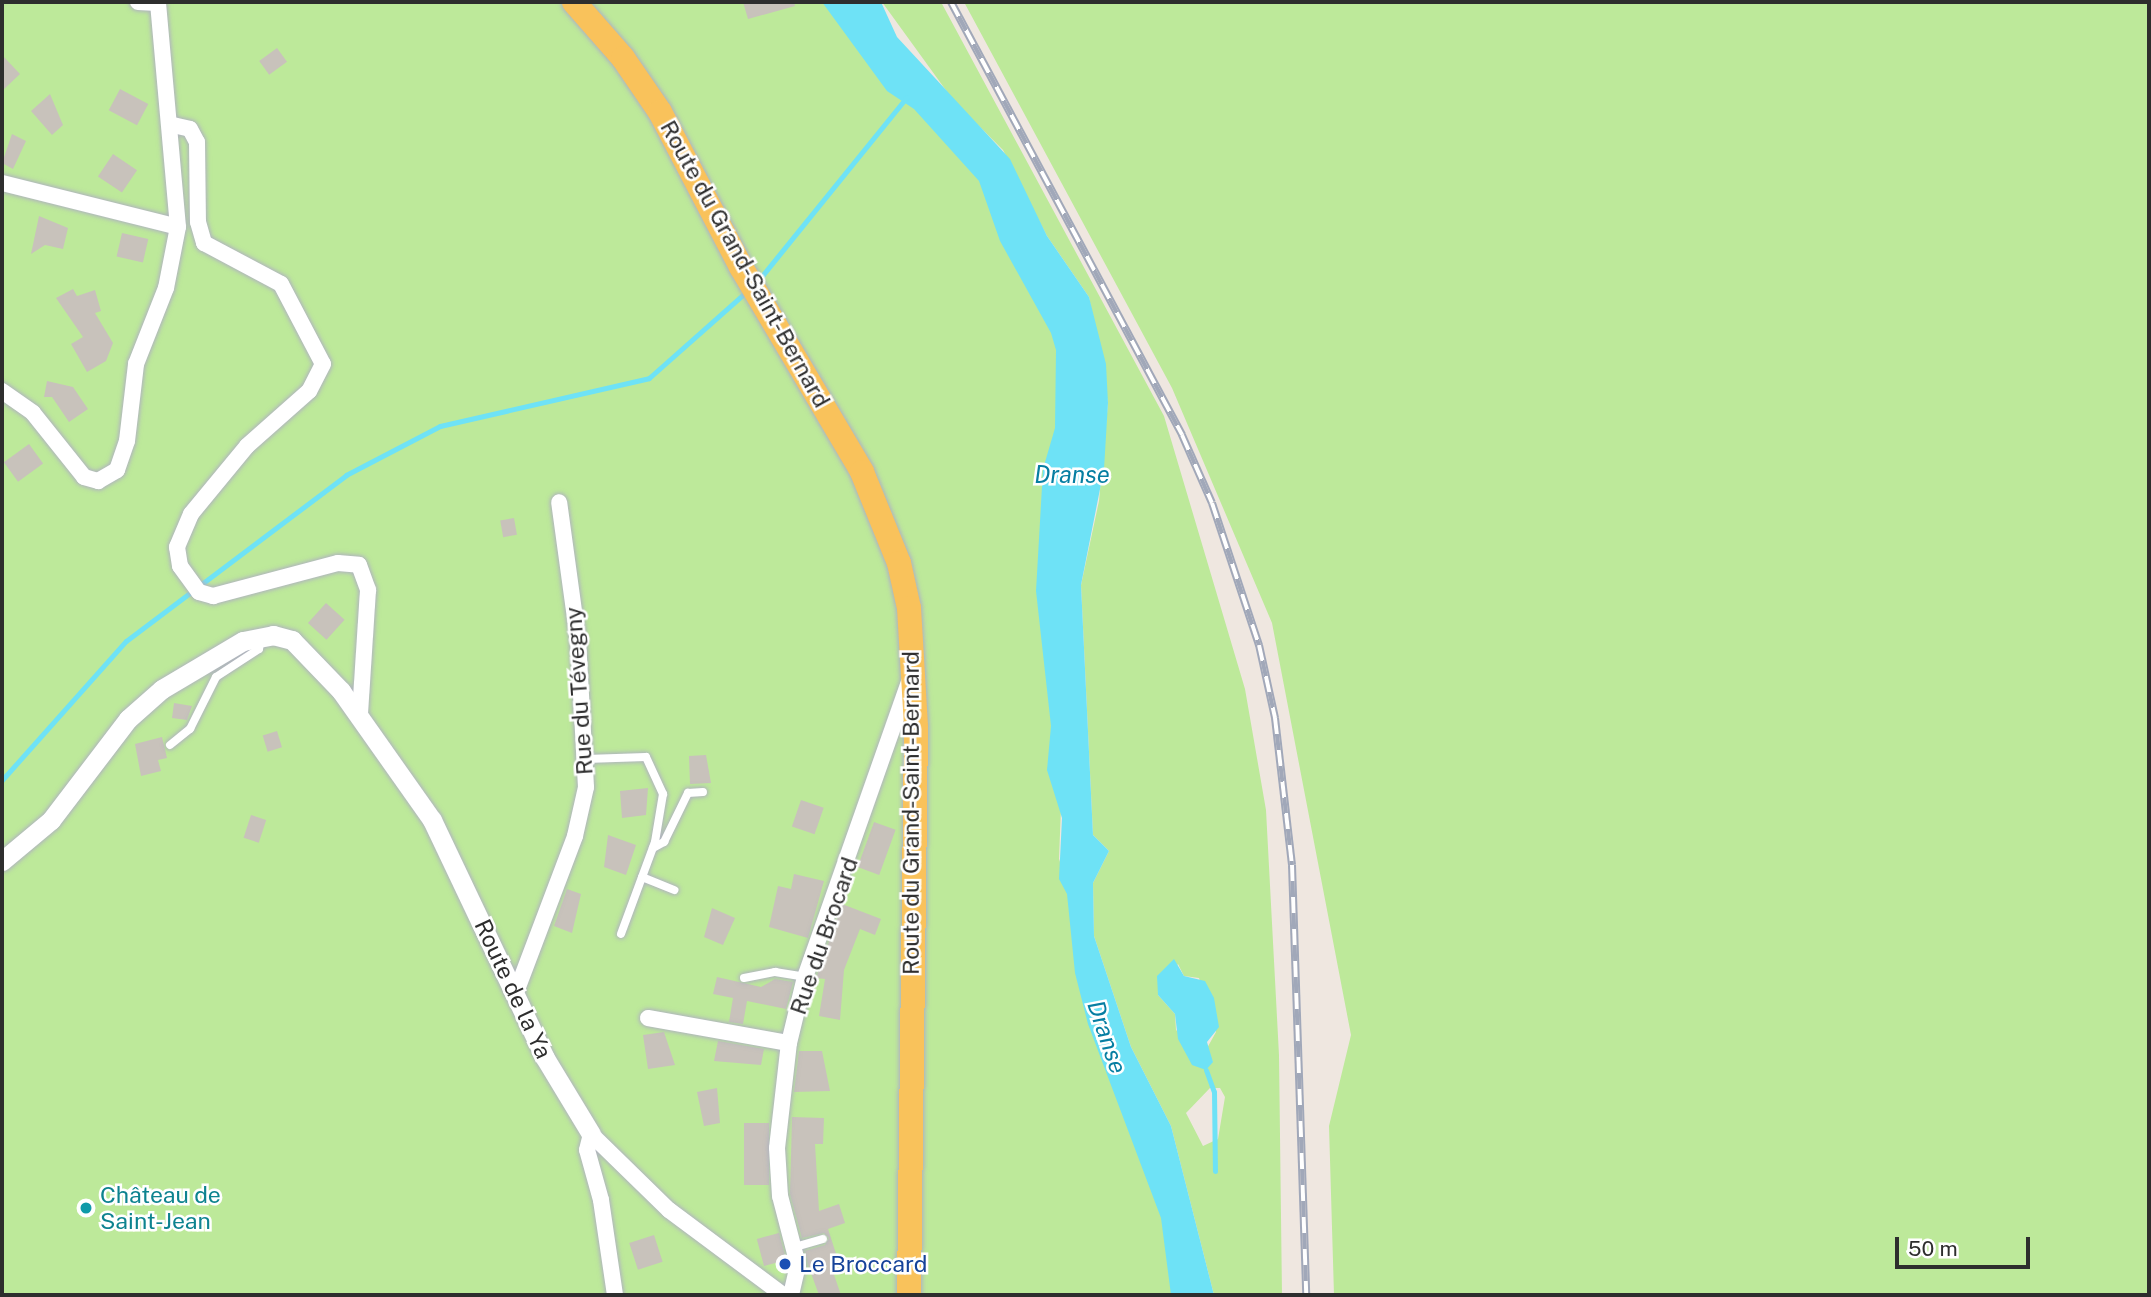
<!DOCTYPE html>
<html>
<head>
<meta charset="utf-8">
<style>
  body { margin:0 }
  #map { position:relative; width:2151px; height:1297px; overflow:hidden; background:#efe7e0; font-family:"Public Sans",sans-serif }
  div>[style] { position:absolute }
  .green>* { inset:0; background:#bde99a }
  .water>* { inset:0; background:#6ee2f6 }
  .stream>* { height:5px; margin:-2.5px; padding:0 2.5px; transform-origin:2.5px; border-radius:2.5px; background:#6ee2f6 }
  .building>* { inset:0; background:#c8c2bb; transform-origin:0 0 }
  .roads { filter:drop-shadow(0 0 2px #b0b4be) drop-shadow(0 0 2px #b0b4be) }
  .service>* { height:8px; margin:-4px; padding:0 4px; transform-origin:4px; border-radius:4px; background:#fff }
  .minor>* { height:16px; margin:-8px; padding:0 8px; transform-origin:8px; border-radius:8px; background:#fff }
  .tertiary>* { height:19px; margin:-9.5px; padding:0 9.5px; transform-origin:9.5px; border-radius:9.5px; background:#fff }
  .primary>* { height:24px; margin:-12px; padding:0 12px; transform-origin:12px; border-radius:12px; background:#f9c25b }
  .rail>* { height:8px; margin-top:-4px; transform-origin:0; background:repeating-linear-gradient(90deg,#fff 0 16px,#a1a8b9 0 32px); box-sizing:border-box; border-block:2px solid #a1a8b9 }
  .dots>* { width:19px; height:19px; translate:-50% -50%; box-sizing:border-box; border:4px solid #fff; border-radius:50% }
  span { translate:-50% -50%; white-space:nowrap; text-align:center; line-height:1.15; -webkit-text-stroke:5px #fff; paint-order:stroke }
  .street-label { font-size:23px; color:#2e2e2e }
  .culture-label { font-size:23px; color:#0d838f }
  .left { translate:0 -50%; text-align:left }
  .transit-label { font-size:23px; color:#164399 }
  .water-label { font-size:24px; color:#067ea2; font-style:italic }
  .frame { position:absolute; inset:0; border:4px solid #2e2e2e; pointer-events:none }
  .scale { position:absolute; left:1895px; top:1237px; width:135px; height:32px; box-sizing:border-box; border:4px solid #2e2e2e; border-top:0; padding-left:9px; font-size:21px; line-height:24px; white-space:nowrap; color:#2e2e2e; -webkit-text-stroke:5px #fff; paint-order:stroke }
</style>
</head>
<body>
<div id="map">
  <div class="green">
    <div style="clip-path:polygon(2px 2px,854px 2px,1058px 289px,1075px 458px,1059px 859px,1174px 1194px,1197px 1295px,2px 1295px)"></div>
    <div style="clip-path:polygon(evenodd,882px 2px,941px 2px,1164px 416px,1245px 689px,1266px 810px,1279px 1055px,1282px 1295px,1214px 1295px,1171px 1126px,1131px 1047px,1094px 936px,1093px 883px,1109px 851px,1093px 835px,1081px 585px,1099px 501px,1108px 403px,1089px 297px,1047px 236px,1003px 150px,953px 100px,882px 2px,1178px 964px,1184px 976px,1199px 978px,1216px 1032px,1206px 1050px,1213px 1062px,1176px 1030px,1175px 1014px,1158px 995px,1178px 964px,882px 2px,1210px 1088px,1220px 1088px,1225px 1097px,1218px 1139px,1203px 1146px,1186px 1113px,1210px 1088px)"></div>
    <div style="clip-path:polygon(964px 2px,2149px 2px,2149px 1295px,1334px 1295px,1329px 1126px,1351px 1035px,1272px 623px,1172px 388px)"></div>
  </div>
  <div class="water">
    <div style="clip-path:polygon(822px 2px,881px 2px,897px 37px,1010px 159px,1047px 236px,1089px 297px,1106px 364px,1108px 403px,1104px 469px,1081px 585px,1093px 835px,1109px 851px,1093px 883px,1094px 936px,1131px 1047px,1171px 1126px,1214px 1295px,1171px 1295px,1161px 1218px,1088px 1024px,1075px 973px,1067px 894px,1059px 879px,1062px 818px,1047px 770px,1051px 726px,1036px 591px,1043px 469px,1055px 428px,1056px 350px,1051px 333px,1000px 241px,979px 181px,914px 109px,887px 91px)"></div>
    <div style="clip-path:polygon(1174px 959px,1184px 976px,1205px 981px,1214px 998px,1219px 1027px,1207px 1042px,1213px 1062px,1206px 1070px,1192px 1065px,1178px 1039px,1175px 1014px,1158px 995px,1157px 976px)"></div>
  </div>
  <div class="stream">
    <div style="left:757px;top:282px;width:238px;rotate:-51deg"></div>
    <div style="left:2px;top:780px;width:186px;rotate:-48.3deg"></div>
    <div style="left:126px;top:641px;width:276px;rotate:-37deg"></div>
    <div style="left:346px;top:475px;width:106px;rotate:-27.5deg"></div>
    <div style="left:440px;top:426px;width:214px;rotate:-12.9deg"></div>
    <div style="left:649px;top:378px;width:131px;rotate:-41.6deg"></div>
    <div style="left:1206px;top:1070px;width:23px;rotate:70deg"></div>
    <div style="left:1214px;top:1092px;width:79px;rotate:89.3deg"></div>
  </div>
  <div class="building">
    <div style="clip-path:polygon(743px 2px,794px 2px,795px 6px,748px 19px)"></div>
    <div style="left:277px;top:48px;width:17px;height:22px;rotate:54deg"></div>
    <div style="clip-path:polygon(2px 55px,20px 74px,2px 91px)"></div>
    <div style="left:120px;top:89px;width:32px;height:24px;rotate:28deg"></div>
    <div style="clip-path:polygon(50px 94px,63px 125px,52px 135px,31px 111px)"></div>
    <div style="clip-path:polygon(12px 134px,26px 141px,13px 169px,2px 163px)"></div>
    <div style="left:113px;top:154px;width:29px;height:27px;rotate:34deg"></div>
    <div style="clip-path:polygon(39px 216px,68px 228px,63px 249px,45px 245px,31px 254px)"></div>
    <div style="left:122px;top:233px;width:27px;height:24px;rotate:13deg"></div>
    <div style="clip-path:polygon(73px 289px,77px 296px,95px 290px,101px 311px,95px 313px,113px 343px,106px 361px,87px 372px,71px 344px,83px 337px,56px 298px)"></div>
    <div style="clip-path:polygon(47px 381px,73px 387px,88px 409px,69px 422px,52px 397px,44px 397px)"></div>
    <div style="left:29px;top:444px;width:24px;height:31px;rotate:54deg"></div>
    <div style="left:514px;top:518px;width:17px;height:14px;rotate:80deg"></div>
    <div style="left:326px;top:603px;width:25px;height:27px;rotate:42deg"></div>
    <div style="clip-path:polygon(174px 703px,192px 706px,187px 720px,172px 718px)"></div>
    <div style="left:277px;top:731px;width:17px;height:15px;rotate:73deg"></div>
    <div style="clip-path:polygon(162px 737px,167px 758px,158px 760px,161px 771px,141px 776px,135px 744px)"></div>
    <div style="clip-path:polygon(706px 755px,711px 783px,690px 784px,689px 756px)"></div>
    <div style="clip-path:polygon(648px 788px,646px 815px,622px 818px,620px 791px)"></div>
    <div style="left:801px;top:800px;width:24px;height:28px;rotate:19deg"></div>
    <div style="left:251px;top:815px;width:16px;height:24px;rotate:18deg"></div>
    <div style="left:874px;top:822px;width:23px;height:48px;rotate:20deg"></div>
    <div style="clip-path:polygon(608px 835px,636px 845px,626px 875px,604px 867px)"></div>
    <div style="clip-path:polygon(794px 874px,824px 881px,808px 938px,769px 927px,778px 886px,791px 889px)"></div>
    <div style="clip-path:polygon(567px 889px,581px 894px,572px 933px,554px 926px)"></div>
    <div style="clip-path:polygon(842px 904px,881px 919px,875px 935px,860px 929px,844px 970px,840px 1020px,819px 1016px,825px 979px,816px 978px)"></div>
    <div style="clip-path:polygon(712px 908px,735px 918px,723px 945px,704px 937px)"></div>
    <div style="clip-path:polygon(717px 977px,761px 987px,775px 979px,793px 982px,786px 1009px,747px 1001px,743px 1024px,729px 1022px,733px 998px,713px 994px)"></div>
    <div style="clip-path:polygon(664px 1032px,675px 1065px,648px 1069px,643px 1035px)"></div>
    <div style="clip-path:polygon(718px 1041px,764px 1049px,761px 1065px,714px 1061px)"></div>
    <div style="clip-path:polygon(799px 1051px,822px 1051px,830px 1091px,794px 1092px)"></div>
    <div style="clip-path:polygon(717px 1088px,720px 1123px,704px 1126px,697px 1092px)"></div>
    <div style="clip-path:polygon(792px 1117px,824px 1118px,823px 1144px,815px 1144px,819px 1211px,839px 1204px,845px 1223px,828px 1229px,840px 1266px,832px 1269px,841px 1295px,819px 1295px,808px 1265px,805px 1251px,825px 1245px,829px 1238px,824px 1233px,802px 1238px,790px 1194px)"></div>
    <div style="left:744px;top:1123px;width:25px;height:62px"></div>
    <div style="left:779px;top:1233px;width:28px;height:23px;rotate:75deg"></div>
    <div style="left:654px;top:1235px;width:28px;height:26px;rotate:72deg"></div>
  </div>
  <div class="roads">
    <div class="service">
      <div style="left:170px;top:745px;width:26px;rotate:-39deg"></div>
      <div style="left:190px;top:729px;width:58px;rotate:-63.4deg"></div>
      <div style="left:216px;top:677px;width:51px;rotate:-33.1deg"></div>
      <div style="left:259px;top:649px;width:10px;rotate:-79deg"></div>
      <div style="left:586px;top:759px;width:60px;rotate:-1.9deg"></div>
      <div style="left:646px;top:757px;width:41px;rotate:65.3deg"></div>
      <div style="left:663px;top:794px;width:49px;rotate:99.5deg"></div>
      <div style="left:655px;top:842px;width:98px;rotate:110.3deg"></div>
      <div style="left:653px;top:848px;width:13px;rotate:-29deg"></div>
      <div style="left:664px;top:842px;width:55px;rotate:-63.9deg"></div>
      <div style="left:688px;top:793px;width:15px;rotate:-4deg"></div>
      <div style="left:642px;top:877px;width:35px;rotate:22deg"></div>
      <div style="left:744px;top:978px;width:32px;rotate:-11deg"></div>
      <div style="left:775px;top:972px;width:30px;rotate:9deg"></div>
      <div style="left:795px;top:1247px;width:29px;rotate:-16deg"></div>
    </div>
    <div class="minor">
      <div style="left:138px;top:2px;width:20px;rotate:3deg"></div>
      <div style="left:173px;top:125px;width:17px;rotate:13deg"></div>
      <div style="left:190px;top:129px;width:15px;rotate:62deg"></div>
      <div style="left:197px;top:142px;width:80px;rotate:89.3deg"></div>
      <div style="left:198px;top:222px;width:22px;rotate:74deg"></div>
      <div style="left:204px;top:243px;width:87px;rotate:28deg"></div>
      <div style="left:281px;top:284px;width:90px;rotate:62.3deg"></div>
      <div style="left:323px;top:364px;width:30px;rotate:117deg"></div>
      <div style="left:309px;top:391px;width:83px;rotate:138.4deg"></div>
      <div style="left:247px;top:446px;width:88px;rotate:129.5deg"></div>
      <div style="left:191px;top:514px;width:36px;rotate:113deg"></div>
      <div style="left:177px;top:547px;width:19px;rotate:81deg"></div>
      <div style="left:180px;top:566px;width:32px;rotate:54deg"></div>
      <div style="left:199px;top:592px;width:15px;rotate:16deg"></div>
      <div style="left:213px;top:596px;width:129px;rotate:-14.8deg"></div>
      <div style="left:338px;top:563px;width:21px;rotate:5deg"></div>
      <div style="left:359px;top:565px;width:27px;rotate:70deg"></div>
      <div style="left:368px;top:590px;width:125px;rotate:93.7deg"></div>
      <div style="left:2px;top:183px;width:181px;rotate:14deg"></div>
      <div style="left:2px;top:391px;width:38px;rotate:35deg"></div>
      <div style="left:33px;top:413px;width:82px;rotate:51.4deg"></div>
      <div style="left:84px;top:477px;width:15px;rotate:16deg"></div>
      <div style="left:98px;top:481px;width:22px;rotate:-30deg"></div>
      <div style="left:117px;top:470px;width:31px;rotate:-71deg"></div>
      <div style="left:127px;top:441px;width:78px;rotate:-83.3deg"></div>
      <div style="left:136px;top:364px;width:82px;rotate:-68.5deg"></div>
      <div style="left:166px;top:288px;width:62px;rotate:-78.9deg"></div>
      <div style="left:178px;top:227px;width:226px;rotate:-95.1deg"></div>
      <div style="left:515px;top:995px;width:170px;rotate:-69.3deg"></div>
      <div style="left:575px;top:836px;width:50px;rotate:-77.3deg"></div>
      <div style="left:586px;top:787px;width:147px;rotate:-93.1deg"></div>
      <div style="left:578px;top:640px;width:139px;rotate:-97.8deg"></div>
      <div style="left:648px;top:1018px;width:143px;rotate:10.1deg"></div>
      <div style="left:615px;top:1295px;width:96px;rotate:-98.4deg"></div>
      <div style="left:601px;top:1200px;width:52px;rotate:-105.6deg"></div>
      <div style="left:587px;top:1150px;width:16px;rotate:-76deg"></div>
      <div style="left:591px;top:1134px;width:109px;rotate:44.3deg"></div>
      <div style="left:669px;top:1210px;width:142px;rotate:36.7deg"></div>
      <div style="left:791px;top:1295px;width:31px;rotate:-77deg"></div>
      <div style="left:798px;top:1265px;width:71px;rotate:-104.6deg"></div>
      <div style="left:780px;top:1196px;width:48px;rotate:-93.6deg"></div>
      <div style="left:777px;top:1148px;width:106px;rotate:-83.5deg"></div>
      <div style="left:789px;top:1043px;width:68px;rotate:-76.4deg"></div>
      <div style="left:805px;top:977px;width:314px;rotate:-70.6deg"></div>
    </div>
    <div class="tertiary">
      <div style="left:2px;top:861px;width:64px;rotate:-39.9deg"></div>
      <div style="left:51px;top:820px;width:127px;rotate:-52.7deg"></div>
      <div style="left:128px;top:719px;width:45px;rotate:-41.4deg"></div>
      <div style="left:162px;top:689px;width:94px;rotate:-30.7deg"></div>
      <div style="left:243px;top:641px;width:31px;rotate:-11deg"></div>
      <div style="left:273px;top:635px;width:20px;rotate:15deg"></div>
      <div style="left:292px;top:640px;width:71px;rotate:46.1deg"></div>
      <div style="left:341px;top:691px;width:158px;rotate:54.8deg"></div>
      <div style="left:432px;top:820px;width:263px;rotate:64.6deg"></div>
      <div style="left:545px;top:1058px;width:89px;rotate:58.8deg"></div>
    </div>
    <div class="primary">
      <div style="left:574px;top:2px;width:74px;rotate:48.8deg"></div>
      <div style="left:623px;top:58px;width:65px;rotate:55.6deg"></div>
      <div style="left:660px;top:112px;width:175px;rotate:62.4deg"></div>
      <div style="left:741px;top:267px;width:238px;rotate:59.4deg"></div>
      <div style="left:862px;top:472px;width:98px;rotate:67.9deg"></div>
      <div style="left:899px;top:563px;width:46px;rotate:77.5deg"></div>
      <div style="left:909px;top:608px;width:119px;rotate:86.6deg"></div>
      <div style="left:916px;top:727px;width:568px;rotate:90.71deg"></div>
    </div>
  </div>
  <div class="rail">
    <div style="left:951px;top:2px;width:491px;rotate:61.9deg"></div>
    <div style="left:1182px;top:435px;width:74px;rotate:66.2deg"></div>
    <div style="left:1212px;top:503px;width:150px;rotate:71.7deg"></div>
    <div style="left:1259px;top:645px;width:75px;rotate:77.6deg"></div>
    <div style="left:1275px;top:718px;width:148px;rotate:83.4deg"></div>
    <div style="left:1292px;top:865px;width:430px;rotate:88.1deg"></div>
  </div>
  <div class="dots">
    <div style="left:86px;top:1208px;background:#0f9aa8"></div>
    <div style="left:785px;top:1264px;background:#1a4fb4"></div>
  </div>
  <div class="street-label">
    <span style="left:745px;top:264px;rotate:61deg">Route du Grand-Saint-Bernard</span>
    <span style="left:579px;top:691px;rotate:-94deg">Rue du Tévegny</span>
    <span style="left:911px;top:813px;rotate:-90deg">Route du Grand-Saint-Bernard</span>
    <span style="left:824px;top:936px;rotate:-71deg">Rue du Brocard</span>
    <span style="left:513px;top:989px;rotate:65deg">Route de la Ya</span>
  </div>
  <div class="culture-label">
    <span class="left" style="left:100px;top:1208px">Château de<br>Saint-Jean</span>
  </div>
  <div class="transit-label">
    <span class="left" style="left:799px;top:1264px">Le Broccard</span>
  </div>
  <div class="water-label">
    <span style="left:1072px;top:475px">Dranse</span>
    <span style="left:1107px;top:1037px;rotate:71deg">Dranse</span>
  </div>
  <div class="frame"></div>
  <div class="scale">50 m</div>
</div>
</body>
</html>
